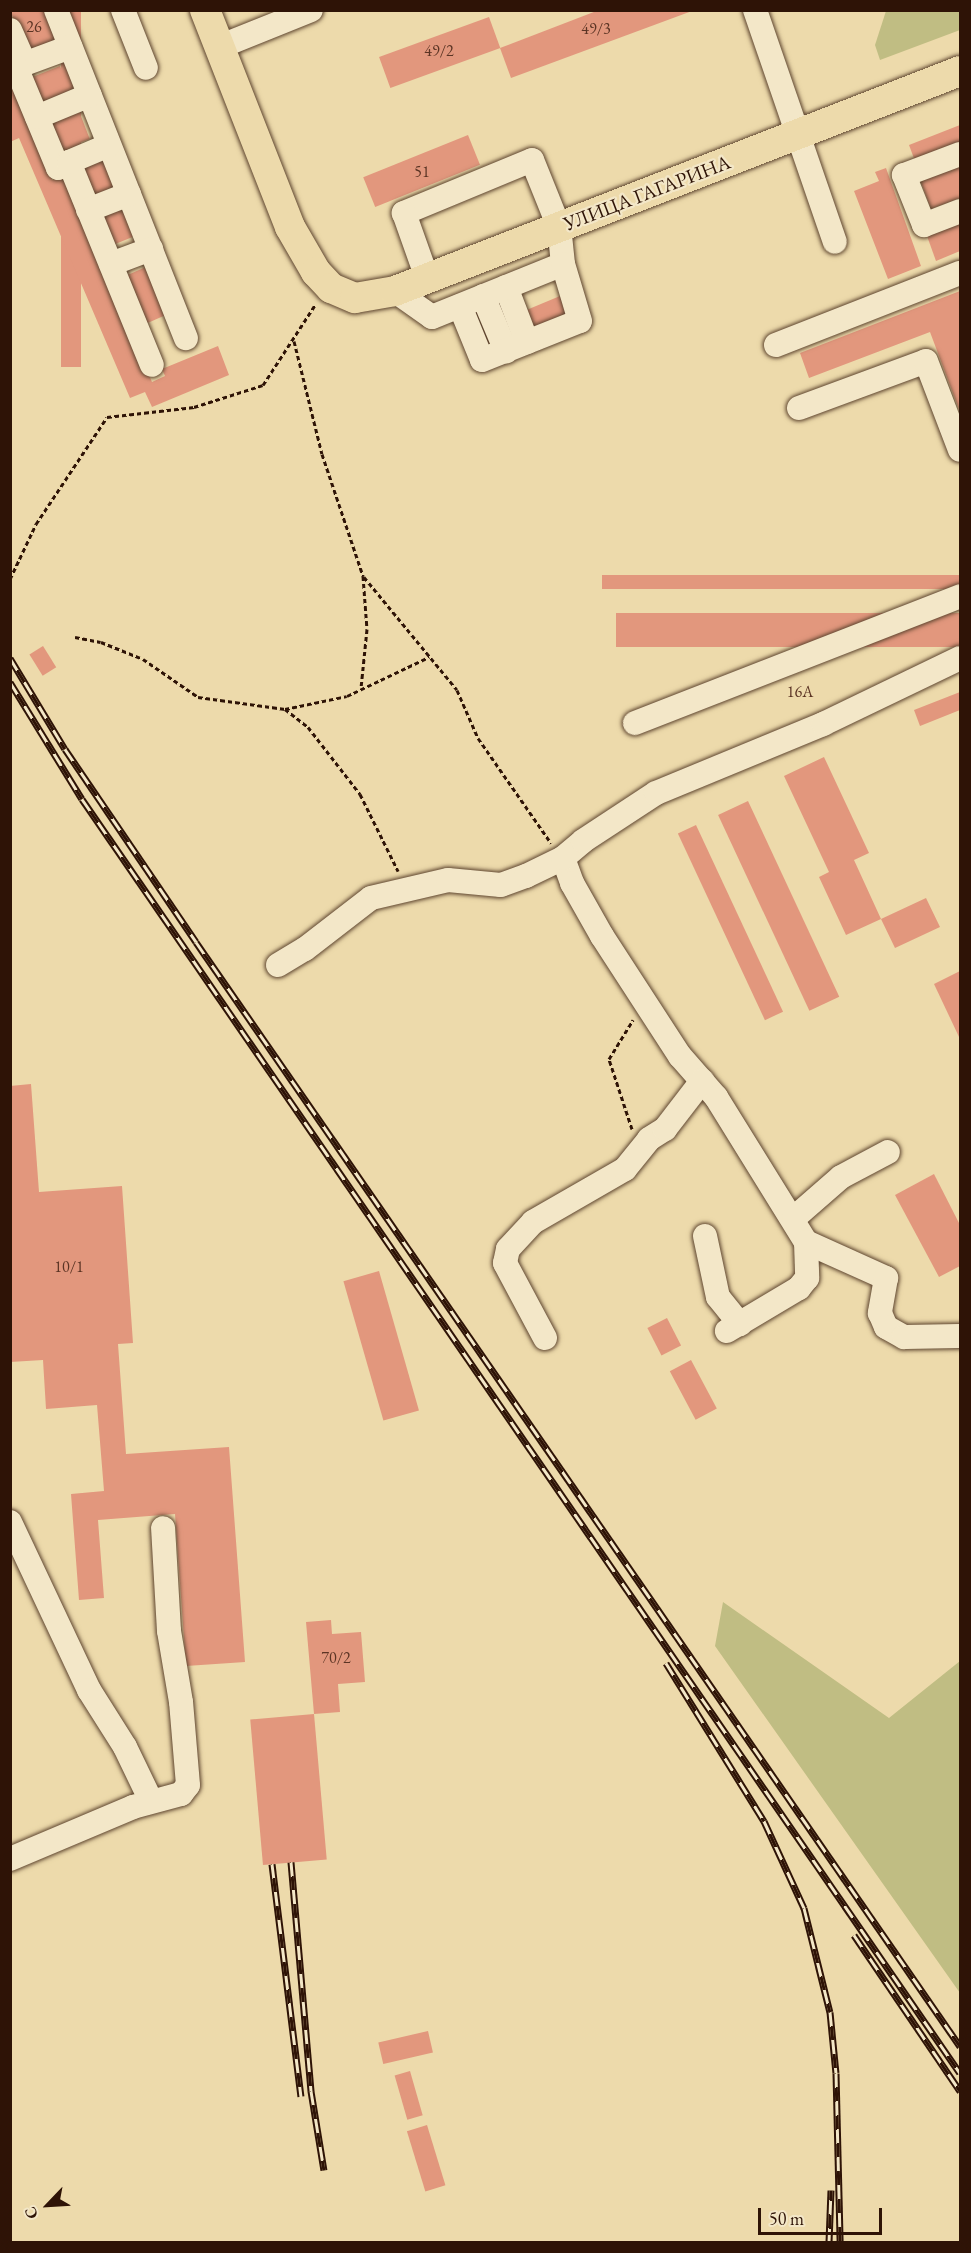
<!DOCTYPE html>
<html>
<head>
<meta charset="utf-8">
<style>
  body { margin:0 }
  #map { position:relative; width:971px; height:2253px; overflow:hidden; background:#eddaab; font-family:"EB Garamond",serif }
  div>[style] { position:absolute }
  .green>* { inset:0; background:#c0bd83 }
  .building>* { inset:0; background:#e2977d; transform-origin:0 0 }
  .path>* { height:3px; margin-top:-1.5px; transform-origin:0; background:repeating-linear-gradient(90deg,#2e1306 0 4.5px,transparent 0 7.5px) }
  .roads { filter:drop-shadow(0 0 2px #5e452f) drop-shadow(0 0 2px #5e452f) }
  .minor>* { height:24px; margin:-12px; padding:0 12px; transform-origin:12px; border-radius:12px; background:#f3e7c8 }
  .major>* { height:30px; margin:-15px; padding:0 15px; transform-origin:15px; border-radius:15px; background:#eddaab }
  .rail>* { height:7px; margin-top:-3.5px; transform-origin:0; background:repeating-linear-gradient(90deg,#f3e7c8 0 14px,#2e1306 0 28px); box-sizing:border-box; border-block:2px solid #2e1306 }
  span { translate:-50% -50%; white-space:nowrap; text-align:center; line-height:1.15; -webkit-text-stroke:4.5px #f3e7c8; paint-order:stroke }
  .number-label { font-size:16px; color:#5b3424 }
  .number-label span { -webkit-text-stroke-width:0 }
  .street-label { font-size:20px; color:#2e1306 }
  .frame { position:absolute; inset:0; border:12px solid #2e1306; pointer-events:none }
  .north { position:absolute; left:18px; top:2175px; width:60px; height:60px; -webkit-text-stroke:4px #f3e7c8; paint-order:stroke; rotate:245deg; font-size:16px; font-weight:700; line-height:24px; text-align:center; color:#2e1306 }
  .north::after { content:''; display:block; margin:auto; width:21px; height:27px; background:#2e1306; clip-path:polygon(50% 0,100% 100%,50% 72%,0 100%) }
  .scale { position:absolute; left:758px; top:2208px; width:124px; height:27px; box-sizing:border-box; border:3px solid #2e1306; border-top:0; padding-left:8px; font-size:18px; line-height:21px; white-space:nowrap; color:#2e1306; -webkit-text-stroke:4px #f3e7c8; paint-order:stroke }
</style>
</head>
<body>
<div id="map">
  <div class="green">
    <div style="clip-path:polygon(886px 11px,960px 11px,960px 30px,880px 60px,875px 45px)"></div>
    <div style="clip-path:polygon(723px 1602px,889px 1718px,960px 1661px,960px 1993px,715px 1646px)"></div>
  </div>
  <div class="building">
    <div style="clip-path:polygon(10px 10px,45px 10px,57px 39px,26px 52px)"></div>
    <div style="left:61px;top:10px;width:20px;height:357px"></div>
    <div style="clip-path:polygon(599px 10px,692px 11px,511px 78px,500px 48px)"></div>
    <div style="left:489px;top:17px;width:33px;height:117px;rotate:70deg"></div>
    <div style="left:60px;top:66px;width:29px;height:33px;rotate:68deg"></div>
    <div style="clip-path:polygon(10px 82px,52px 180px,63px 175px,152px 382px,165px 376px,162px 369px,218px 346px,229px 375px,152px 407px,145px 392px,130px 398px,19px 138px,10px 142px)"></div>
    <div style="left:79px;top:111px;width:30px;height:32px;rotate:69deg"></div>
    <div style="clip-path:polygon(960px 125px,960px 144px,915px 161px,909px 145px)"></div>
    <div style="left:468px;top:135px;width:32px;height:113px;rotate:68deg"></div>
    <div style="left:105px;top:158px;width:34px;height:26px;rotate:69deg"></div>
    <div style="clip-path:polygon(960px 162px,960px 198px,931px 209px,919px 177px)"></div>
    <div style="clip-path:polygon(886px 168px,921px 266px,888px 279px,854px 191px,879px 181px,875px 172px)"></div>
    <div style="left:124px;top:207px;width:31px;height:24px;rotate:68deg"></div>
    <div style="clip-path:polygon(960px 223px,960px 251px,936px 261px,927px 236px)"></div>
    <div style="left:148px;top:266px;width:52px;height:26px;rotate:66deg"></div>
    <div style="clip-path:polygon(960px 291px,960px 412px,930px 332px,809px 378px,800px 353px)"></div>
    <div style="clip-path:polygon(560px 296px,574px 328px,470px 360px,460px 338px)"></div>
    <div style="left:960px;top:575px;width:14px;height:358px;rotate:90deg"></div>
    <div style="left:960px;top:613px;width:34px;height:344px;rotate:90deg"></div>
    <div style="left:43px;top:646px;width:25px;height:16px;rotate:58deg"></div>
    <div style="clip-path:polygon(960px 692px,960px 710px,920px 726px,914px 710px)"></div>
    <div style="clip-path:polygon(824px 757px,869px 853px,854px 860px,881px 919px,926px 898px,940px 927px,895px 948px,881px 919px,846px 935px,819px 877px,829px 872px,784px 776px)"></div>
    <div style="left:748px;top:801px;width:216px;height:33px;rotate:65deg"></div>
    <div style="left:696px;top:825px;width:206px;height:20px;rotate:65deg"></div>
    <div style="clip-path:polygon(960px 971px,960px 1039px,934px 984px)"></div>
    <div style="clip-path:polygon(31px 1084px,39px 1192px,122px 1186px,133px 1343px,118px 1344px,126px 1454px,229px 1447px,245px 1662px,186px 1666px,175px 1514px,98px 1520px,104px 1598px,79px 1600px,71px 1494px,104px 1491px,97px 1405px,46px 1409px,43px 1360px,10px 1362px,10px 1086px)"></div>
    <div style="clip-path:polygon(934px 1174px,960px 1225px,960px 1266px,939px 1277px,895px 1195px)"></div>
    <div style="left:379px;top:1271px;width:145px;height:37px;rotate:74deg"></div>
    <div style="left:667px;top:1318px;width:31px;height:22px;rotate:63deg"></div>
    <div style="left:691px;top:1360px;width:55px;height:24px;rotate:62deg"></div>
    <div style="clip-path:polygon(331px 1620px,332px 1634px,361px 1632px,365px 1682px,338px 1684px,340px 1712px,314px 1714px,306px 1622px)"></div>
    <div style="left:314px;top:1714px;width:146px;height:64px;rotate:85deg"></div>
    <div style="left:428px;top:2031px;width:22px;height:51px;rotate:77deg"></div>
    <div style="left:410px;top:2071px;width:46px;height:16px;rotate:74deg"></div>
    <div style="left:427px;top:2125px;width:63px;height:21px;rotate:73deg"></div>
  </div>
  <div class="path">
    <div style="left:294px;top:341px;width:116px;rotate:76.1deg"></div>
    <div style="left:322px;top:454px;width:129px;rotate:71.4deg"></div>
    <div style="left:363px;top:576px;width:53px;rotate:85.7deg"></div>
    <div style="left:367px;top:629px;width:59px;rotate:95.8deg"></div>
    <div style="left:364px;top:577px;width:146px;rotate:50.5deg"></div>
    <div style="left:457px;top:690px;width:52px;rotate:66.4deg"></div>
    <div style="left:478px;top:738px;width:128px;rotate:55.2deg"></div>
    <div style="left:10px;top:579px;width:61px;rotate:-64.7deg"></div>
    <div style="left:36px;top:524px;width:128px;rotate:-56.4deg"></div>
    <div style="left:107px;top:417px;width:88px;rotate:-6.6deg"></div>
    <div style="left:194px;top:407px;width:72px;rotate:-17.7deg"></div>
    <div style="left:263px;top:385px;width:95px;rotate:-57deg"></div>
    <div style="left:75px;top:637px;width:26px;rotate:11deg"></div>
    <div style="left:101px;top:642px;width:45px;rotate:22deg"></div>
    <div style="left:143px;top:659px;width:67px;rotate:34.6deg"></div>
    <div style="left:198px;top:697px;width:88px;rotate:7.9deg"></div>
    <div style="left:285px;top:709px;width:63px;rotate:-11.8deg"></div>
    <div style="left:347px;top:696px;width:91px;rotate:-25.4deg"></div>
    <div style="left:285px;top:709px;width:29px;rotate:38deg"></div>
    <div style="left:308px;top:727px;width:85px;rotate:52.2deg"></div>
    <div style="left:360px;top:794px;width:86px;rotate:63.7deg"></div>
    <div style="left:632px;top:1129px;width:74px;rotate:-108.2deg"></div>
    <div style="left:609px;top:1059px;width:46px;rotate:-58.4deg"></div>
  </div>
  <div class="roads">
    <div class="minor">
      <div style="left:56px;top:10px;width:353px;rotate:68.4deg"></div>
      <div style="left:123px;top:10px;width:62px;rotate:68.4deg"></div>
      <div style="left:755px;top:10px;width:245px;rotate:71deg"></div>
      <div style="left:10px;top:30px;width:37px;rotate:66deg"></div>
      <div style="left:219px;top:47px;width:99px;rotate:-21.9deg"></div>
      <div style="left:16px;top:67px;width:58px;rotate:-20.3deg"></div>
      <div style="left:10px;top:69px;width:6px;rotate:-18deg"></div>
      <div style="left:16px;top:67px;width:109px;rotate:67.4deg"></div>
      <div style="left:58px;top:168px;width:13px;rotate:-29deg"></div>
      <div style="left:69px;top:162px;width:219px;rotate:67.8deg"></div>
      <div style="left:37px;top:117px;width:57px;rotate:-22.5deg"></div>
      <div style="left:960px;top:154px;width:60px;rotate:159.4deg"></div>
      <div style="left:904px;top:175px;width:54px;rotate:68.2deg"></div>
      <div style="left:924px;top:225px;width:39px;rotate:-21deg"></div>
      <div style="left:69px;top:162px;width:43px;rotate:-23deg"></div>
      <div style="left:88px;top:210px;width:44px;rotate:-21.3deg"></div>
      <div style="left:111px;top:264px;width:43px;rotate:-20.6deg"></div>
      <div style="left:506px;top:287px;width:59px;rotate:69.1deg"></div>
      <div style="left:395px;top:291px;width:45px;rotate:35.1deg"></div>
      <div style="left:432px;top:317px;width:141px;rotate:-22deg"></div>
      <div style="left:563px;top:264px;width:37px;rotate:-96deg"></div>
      <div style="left:559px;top:227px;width:72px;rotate:-111.9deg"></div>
      <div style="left:532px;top:160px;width:139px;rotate:157.5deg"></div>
      <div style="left:404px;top:213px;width:69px;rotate:70.5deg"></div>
      <div style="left:483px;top:296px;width:60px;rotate:67.3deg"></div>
      <div style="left:460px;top:306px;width:58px;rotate:67.8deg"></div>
      <div style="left:482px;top:360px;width:105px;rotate:-21.7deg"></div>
      <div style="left:580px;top:321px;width:59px;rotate:-106.6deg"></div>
      <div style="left:776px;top:345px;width:198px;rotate:-21.4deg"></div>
      <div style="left:799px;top:408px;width:135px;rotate:-20.3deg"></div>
      <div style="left:926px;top:361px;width:95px;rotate:69.1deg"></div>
      <div style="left:635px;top:723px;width:349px;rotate:-21.3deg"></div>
      <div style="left:563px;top:858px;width:27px;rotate:70deg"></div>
      <div style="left:572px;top:883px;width:61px;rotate:60.5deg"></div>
      <div style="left:602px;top:936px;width:143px;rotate:57deg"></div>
      <div style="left:680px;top:1056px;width:55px;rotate:48.7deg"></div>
      <div style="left:716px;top:1097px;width:171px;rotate:58.2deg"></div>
      <div style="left:806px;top:1242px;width:36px;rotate:88deg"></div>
      <div style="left:807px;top:1278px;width:13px;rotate:129deg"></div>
      <div style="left:799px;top:1288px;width:84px;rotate:149.2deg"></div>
      <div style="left:278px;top:965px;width:31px;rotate:-31deg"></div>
      <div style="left:305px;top:949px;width:83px;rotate:-37.7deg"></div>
      <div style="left:371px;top:898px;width:79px;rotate:-13.2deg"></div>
      <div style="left:448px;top:880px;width:53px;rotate:5.4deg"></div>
      <div style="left:501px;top:885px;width:27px;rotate:-20deg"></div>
      <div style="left:526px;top:876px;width:41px;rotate:-25.9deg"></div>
      <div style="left:563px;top:858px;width:26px;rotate:-40deg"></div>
      <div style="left:583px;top:841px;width:87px;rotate:-33.3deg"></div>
      <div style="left:656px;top:793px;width:181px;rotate:-22.4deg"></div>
      <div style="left:823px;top:724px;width:152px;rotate:-25.7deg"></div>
      <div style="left:794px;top:1218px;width:62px;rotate:-41.1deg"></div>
      <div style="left:841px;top:1177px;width:53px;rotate:-28deg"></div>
      <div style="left:705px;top:1236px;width:62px;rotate:78deg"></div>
      <div style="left:718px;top:1297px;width:35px;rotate:51deg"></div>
      <div style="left:806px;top:1242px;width:88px;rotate:24.2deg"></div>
      <div style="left:886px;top:1278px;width:36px;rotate:100deg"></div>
      <div style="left:880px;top:1313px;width:15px;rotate:67deg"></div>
      <div style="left:886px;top:1327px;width:21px;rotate:29deg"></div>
      <div style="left:904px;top:1337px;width:56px;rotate:-1deg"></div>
      <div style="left:545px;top:1338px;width:85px;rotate:-118.1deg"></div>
      <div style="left:505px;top:1263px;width:14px;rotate:-78deg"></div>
      <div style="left:508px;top:1249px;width:37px;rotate:-47deg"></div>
      <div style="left:533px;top:1222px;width:106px;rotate:-29.9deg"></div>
      <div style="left:625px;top:1169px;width:38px;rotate:-51deg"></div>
      <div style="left:649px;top:1139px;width:19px;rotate:-32deg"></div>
      <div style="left:665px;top:1129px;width:61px;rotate:-52.4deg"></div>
      <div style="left:10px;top:1522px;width:186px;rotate:64.8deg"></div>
      <div style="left:89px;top:1690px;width:67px;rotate:57.7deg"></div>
      <div style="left:125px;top:1747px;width:60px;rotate:64.3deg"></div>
      <div style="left:10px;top:1859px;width:134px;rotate:-22.9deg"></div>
      <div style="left:133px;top:1807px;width:50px;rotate:-15.2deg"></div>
      <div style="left:181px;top:1794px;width:11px;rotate:-52deg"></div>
      <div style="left:188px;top:1785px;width:83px;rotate:-94.8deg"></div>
      <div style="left:181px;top:1702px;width:72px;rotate:-99.6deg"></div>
      <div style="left:169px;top:1631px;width:103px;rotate:-93.3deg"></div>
    </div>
    <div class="major">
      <div style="left:205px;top:10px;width:233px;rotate:68.6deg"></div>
      <div style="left:290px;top:227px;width:52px;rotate:60deg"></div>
      <div style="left:316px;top:272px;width:22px;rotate:47deg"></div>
      <div style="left:331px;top:288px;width:26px;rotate:23deg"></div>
      <div style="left:355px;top:298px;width:41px;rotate:-9.9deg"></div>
      <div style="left:395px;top:291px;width:606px;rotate:-21.27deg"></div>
    </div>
  </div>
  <div class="rail">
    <div style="left:10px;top:658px;width:106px;rotate:58.9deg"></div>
    <div style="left:65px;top:749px;width:233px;rotate:55.8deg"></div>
    <div style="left:196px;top:942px;width:1343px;rotate:55.32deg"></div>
    <div style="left:10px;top:682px;width:137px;rotate:58.4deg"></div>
    <div style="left:82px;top:799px;width:1547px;rotate:55.43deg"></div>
    <div style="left:666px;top:1663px;width:186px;rotate:58.2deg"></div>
    <div style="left:764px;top:1821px;width:96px;rotate:65.3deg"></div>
    <div style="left:804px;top:1908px;width:107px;rotate:76deg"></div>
    <div style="left:830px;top:2012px;width:61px;rotate:84.4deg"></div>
    <div style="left:836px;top:2073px;width:169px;rotate:88.6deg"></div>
    <div style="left:291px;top:1862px;width:230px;rotate:85deg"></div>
    <div style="left:311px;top:2091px;width:80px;rotate:80.7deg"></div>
    <div style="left:272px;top:1864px;width:234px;rotate:82.9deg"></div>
    <div style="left:854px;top:1935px;width:189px;rotate:55.8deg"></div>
    <div style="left:829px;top:2242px;width:52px;rotate:-87.8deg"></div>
  </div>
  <div class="number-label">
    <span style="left:34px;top:27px">26</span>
    <span style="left:596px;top:29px">49/3</span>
    <span style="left:439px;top:51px">49/2</span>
    <span style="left:422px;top:172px">51</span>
    <span style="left:800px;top:692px">16А</span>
    <span style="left:69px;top:1267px">10/1</span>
    <span style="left:336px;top:1658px">70/2</span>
  </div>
  <div class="street-label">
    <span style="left:647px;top:193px;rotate:-21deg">УЛИЦА ГАГАРИНА</span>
  </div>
  <div class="frame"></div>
  <div class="north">С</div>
  <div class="scale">50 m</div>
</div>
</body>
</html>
